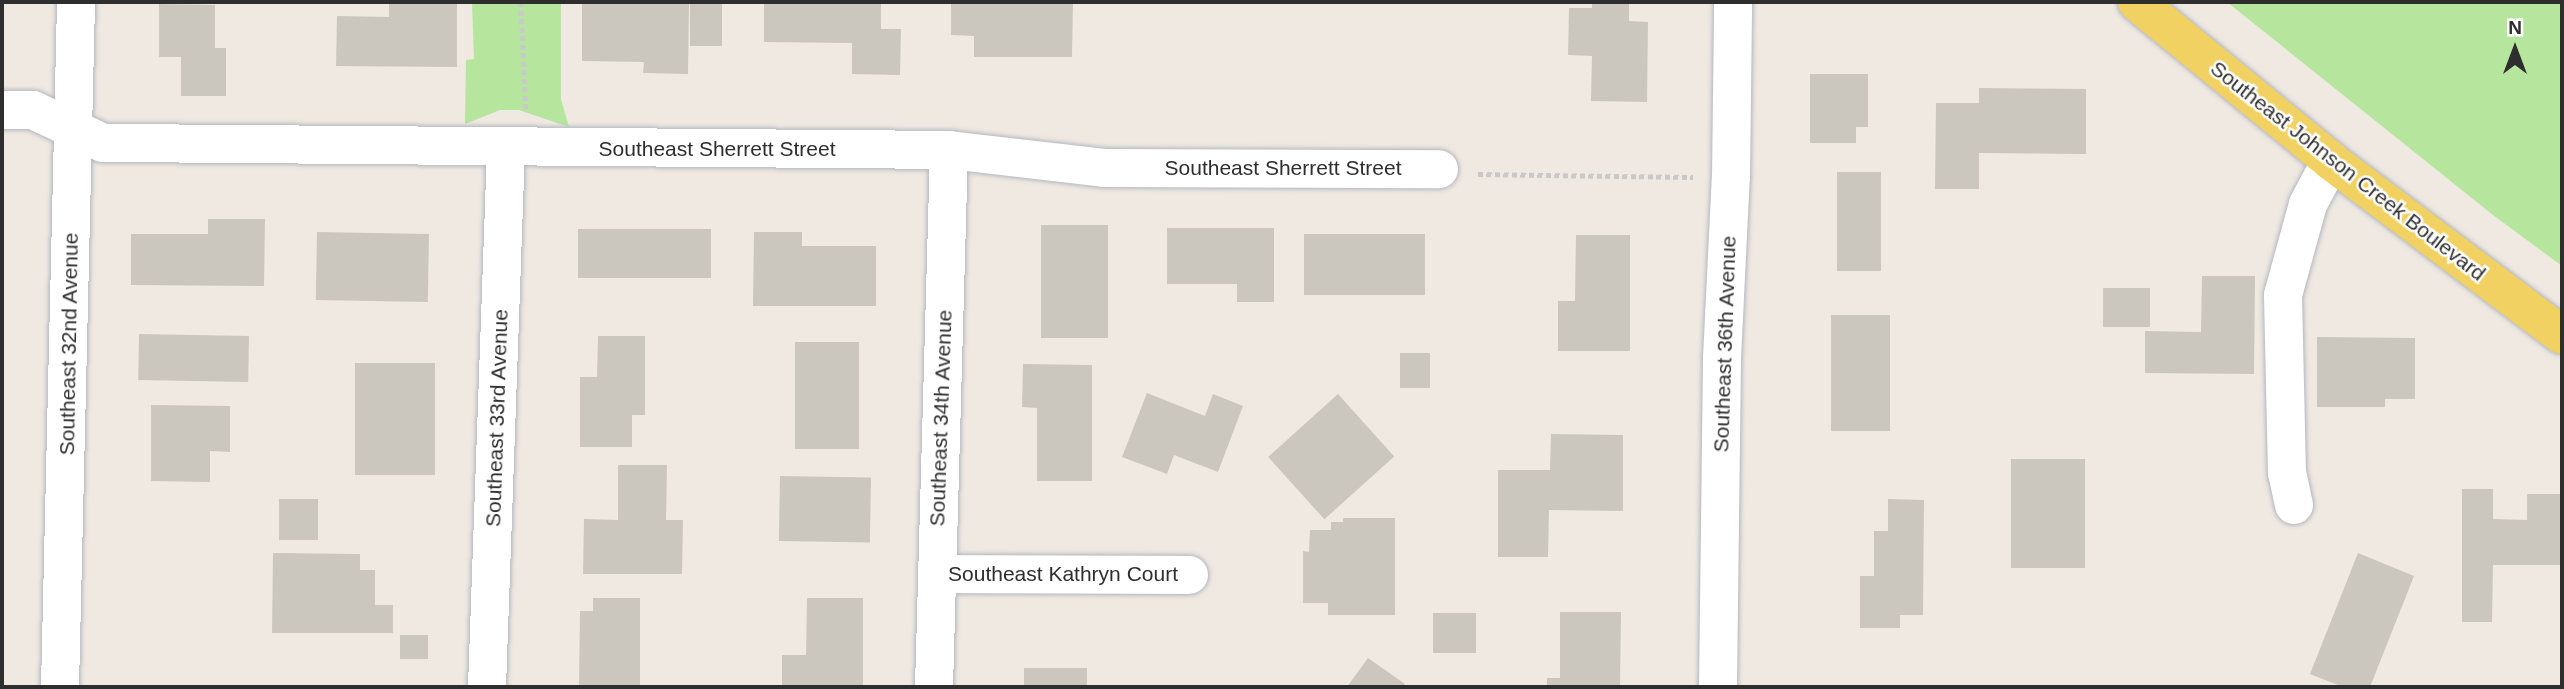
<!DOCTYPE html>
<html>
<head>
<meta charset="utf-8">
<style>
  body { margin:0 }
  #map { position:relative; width:2564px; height:689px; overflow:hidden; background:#efe9e1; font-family:Arial,sans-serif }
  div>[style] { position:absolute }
  .green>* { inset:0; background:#b6e59e }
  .building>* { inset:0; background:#cbc7bf; transform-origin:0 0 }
  .path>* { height:4.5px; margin-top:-2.25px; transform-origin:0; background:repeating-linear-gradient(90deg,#c9c9c9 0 5px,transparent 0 8.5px) }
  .roads { filter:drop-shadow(0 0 2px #b4b7c1) drop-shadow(0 0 2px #b4b7c1) }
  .minor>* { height:38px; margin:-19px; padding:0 19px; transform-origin:19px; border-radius:19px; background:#fff }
  .major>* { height:38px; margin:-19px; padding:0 19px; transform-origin:19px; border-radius:19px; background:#f2d163 }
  span { translate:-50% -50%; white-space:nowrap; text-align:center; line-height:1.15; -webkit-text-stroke:5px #fff; paint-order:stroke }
  .street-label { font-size:21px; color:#2e2e2e }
  .frame { position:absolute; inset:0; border:4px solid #2e2e2e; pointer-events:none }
  .north { position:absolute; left:2480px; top:14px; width:70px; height:70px; -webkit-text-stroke:5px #fff; paint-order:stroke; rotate:0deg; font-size:19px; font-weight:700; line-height:28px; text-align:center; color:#2e2e2e }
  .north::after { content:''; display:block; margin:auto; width:24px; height:32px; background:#2e2e2e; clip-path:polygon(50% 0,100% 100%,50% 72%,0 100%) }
</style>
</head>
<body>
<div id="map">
  <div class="green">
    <div style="clip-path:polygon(472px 2px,561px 2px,561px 99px,569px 127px,519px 110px,500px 110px,465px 124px,466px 60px,474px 59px)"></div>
    <div style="clip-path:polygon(2227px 2px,2562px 2px,2562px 266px,2493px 215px)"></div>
  </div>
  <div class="building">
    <div style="clip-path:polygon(389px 2px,457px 2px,457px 67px,336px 66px,337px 16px,389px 17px)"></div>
    <div style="left:690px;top:2px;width:32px;height:44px"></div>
    <div style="clip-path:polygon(764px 2px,881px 2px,881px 29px,901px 29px,900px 75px,852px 74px,852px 43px,764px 42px)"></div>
    <div style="clip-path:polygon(951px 2px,1073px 2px,1072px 57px,974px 57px,974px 36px,951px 35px)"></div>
    <div style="clip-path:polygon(1592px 2px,1629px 2px,1629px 21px,1648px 22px,1647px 102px,1591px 101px,1592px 56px,1568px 55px,1569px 8px,1592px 8px)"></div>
    <div style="clip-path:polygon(582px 3px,689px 4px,688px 74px,643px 73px,644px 62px,582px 61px)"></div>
    <div style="clip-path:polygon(159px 4px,215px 5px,215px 48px,226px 48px,226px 96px,181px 96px,181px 57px,159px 57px)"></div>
    <div style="clip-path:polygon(1810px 74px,1868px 74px,1868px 127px,1856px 127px,1856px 143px,1810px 143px)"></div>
    <div style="clip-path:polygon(1979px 88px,2086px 89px,2086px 154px,1979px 153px,1979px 189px,1935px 189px,1936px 103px,1979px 103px)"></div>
    <div style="left:1837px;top:172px;width:44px;height:99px"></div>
    <div style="clip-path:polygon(208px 219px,265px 219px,264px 286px,131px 285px,131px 234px,208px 234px)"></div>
    <div style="left:1041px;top:225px;width:67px;height:113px"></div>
    <div style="clip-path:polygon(1167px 228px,1274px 228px,1274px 302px,1237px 302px,1237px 284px,1167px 284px)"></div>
    <div style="left:578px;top:229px;width:133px;height:49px"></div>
    <div style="left:317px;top:232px;width:112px;height:68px;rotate:1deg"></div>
    <div style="clip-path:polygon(754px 232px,802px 232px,802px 246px,876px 246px,876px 306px,753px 306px)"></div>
    <div style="left:1304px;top:234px;width:121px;height:61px"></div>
    <div style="clip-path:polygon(1576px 235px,1630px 235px,1630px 351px,1558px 351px,1558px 301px,1575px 301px)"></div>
    <div style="clip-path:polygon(2202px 276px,2255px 276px,2254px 374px,2145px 373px,2145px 331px,2201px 332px)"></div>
    <div style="left:2103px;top:288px;width:47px;height:39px"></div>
    <div style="left:1831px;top:315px;width:59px;height:116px"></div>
    <div style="left:139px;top:334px;width:110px;height:46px;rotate:1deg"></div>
    <div style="clip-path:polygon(598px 336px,645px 336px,645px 415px,632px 415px,632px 447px,580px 447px,580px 377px,597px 377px)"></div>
    <div style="clip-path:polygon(2317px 337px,2415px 338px,2415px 399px,2385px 399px,2385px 407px,2317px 407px)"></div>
    <div style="left:795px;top:342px;width:64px;height:107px"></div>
    <div style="left:1400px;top:353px;width:30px;height:35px"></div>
    <div style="left:355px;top:363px;width:80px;height:112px"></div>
    <div style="clip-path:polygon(1023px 364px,1092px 365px,1092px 481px,1037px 481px,1037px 408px,1022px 407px)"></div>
    <div style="clip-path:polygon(1147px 393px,1205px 416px,1213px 394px,1243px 406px,1218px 472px,1174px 455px,1167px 474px,1122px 457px)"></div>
    <div style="left:1338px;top:394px;width:84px;height:94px;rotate:48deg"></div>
    <div style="clip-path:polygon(151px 405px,230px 406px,230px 452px,210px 451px,210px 482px,151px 481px)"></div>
    <div style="clip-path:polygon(1551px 434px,1623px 435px,1623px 511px,1549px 510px,1548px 557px,1498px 557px,1498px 470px,1550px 470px)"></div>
    <div style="left:2011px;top:459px;width:74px;height:109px"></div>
    <div style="clip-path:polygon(618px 465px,667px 465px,666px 520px,683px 520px,682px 574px,583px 574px,584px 519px,618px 520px)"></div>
    <div style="left:780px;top:476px;width:91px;height:65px;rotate:1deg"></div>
    <div style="clip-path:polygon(2462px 489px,2493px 489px,2493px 519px,2527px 520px,2527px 494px,2562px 494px,2562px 565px,2493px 565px,2492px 622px,2462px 622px)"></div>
    <div style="left:279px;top:499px;width:39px;height:41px"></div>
    <div style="clip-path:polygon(1888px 499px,1924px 500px,1923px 615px,1900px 615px,1900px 628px,1860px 628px,1860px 576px,1874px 576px,1874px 531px,1888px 531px)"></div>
    <div style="clip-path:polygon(1343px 518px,1395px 518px,1395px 615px,1328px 615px,1328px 603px,1303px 603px,1303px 551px,1309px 552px,1310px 530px,1331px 530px,1331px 522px,1343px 522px)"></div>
    <div style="clip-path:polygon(273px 553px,360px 554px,360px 570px,375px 570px,375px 605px,393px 605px,393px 633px,272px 633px)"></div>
    <div style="clip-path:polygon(2358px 553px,2414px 576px,2370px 687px,2343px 687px,2310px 674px)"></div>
    <div style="clip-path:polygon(593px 598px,640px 598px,640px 687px,579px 687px,580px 611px,593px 611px)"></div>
    <div style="clip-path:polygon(807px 598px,863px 598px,863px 687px,782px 687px,782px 655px,806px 655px)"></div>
    <div style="clip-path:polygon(1560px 612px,1621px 612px,1620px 687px,1547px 687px,1547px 678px,1560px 678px)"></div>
    <div style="left:1433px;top:613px;width:43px;height:40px"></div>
    <div style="left:400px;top:635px;width:28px;height:24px"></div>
    <div style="clip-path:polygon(1368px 658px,1405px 684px,1403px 687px,1347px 687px)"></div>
    <div style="left:1024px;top:668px;width:63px;height:19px"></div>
  </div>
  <div class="path">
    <div style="left:521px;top:2px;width:107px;rotate:87.3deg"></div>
    <div style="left:1478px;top:174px;width:215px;rotate:0.8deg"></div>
  </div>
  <div class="roads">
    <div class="minor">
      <div style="left:2px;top:110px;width:31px"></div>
      <div style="left:33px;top:110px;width:77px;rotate:25.2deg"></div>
      <div style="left:103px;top:143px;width:15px"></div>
      <div style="left:118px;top:143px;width:831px;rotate:0.48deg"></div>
      <div style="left:949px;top:150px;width:156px;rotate:6.6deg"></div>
      <div style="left:1104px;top:168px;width:335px;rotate:0.2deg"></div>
      <div style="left:2294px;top:505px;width:33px;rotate:-102deg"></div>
      <div style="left:2287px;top:473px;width:178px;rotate:-91.3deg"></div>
      <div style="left:2283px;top:295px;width:94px;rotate:-74.6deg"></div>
      <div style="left:2308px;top:204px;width:49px;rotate:-61.9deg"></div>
      <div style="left:937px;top:574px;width:252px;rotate:0.2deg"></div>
      <div style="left:60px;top:687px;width:685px;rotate:-88.66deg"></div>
      <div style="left:487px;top:687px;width:539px;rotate:-87.98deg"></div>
      <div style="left:934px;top:687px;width:537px;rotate:-88.4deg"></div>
      <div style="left:1718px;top:687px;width:329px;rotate:-89.3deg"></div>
      <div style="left:1722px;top:358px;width:181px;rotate:-87.2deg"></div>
      <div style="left:1731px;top:177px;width:175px;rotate:-89.3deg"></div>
    </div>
    <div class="major">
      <div style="left:2137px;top:2px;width:251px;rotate:39.3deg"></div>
      <div style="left:2331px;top:161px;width:289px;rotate:37deg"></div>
    </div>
  </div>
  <div class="street-label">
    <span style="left:717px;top:149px">Southeast Sherrett Street</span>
    <span style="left:1283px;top:168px">Southeast Sherrett Street</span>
    <span style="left:2348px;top:171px;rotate:38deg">Southeast Johnson Creek Boulevard</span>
    <span style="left:69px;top:344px;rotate:-89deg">Southeast 32nd Avenue</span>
    <span style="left:1725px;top:344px;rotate:-88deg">Southeast 36th Avenue</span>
    <span style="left:497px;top:418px;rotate:-88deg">Southeast 33rd Avenue</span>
    <span style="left:941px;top:418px;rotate:-88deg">Southeast 34th Avenue</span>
    <span style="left:1063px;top:574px">Southeast Kathryn Court</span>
  </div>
  <div class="frame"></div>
  <div class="north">N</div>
</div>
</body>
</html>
